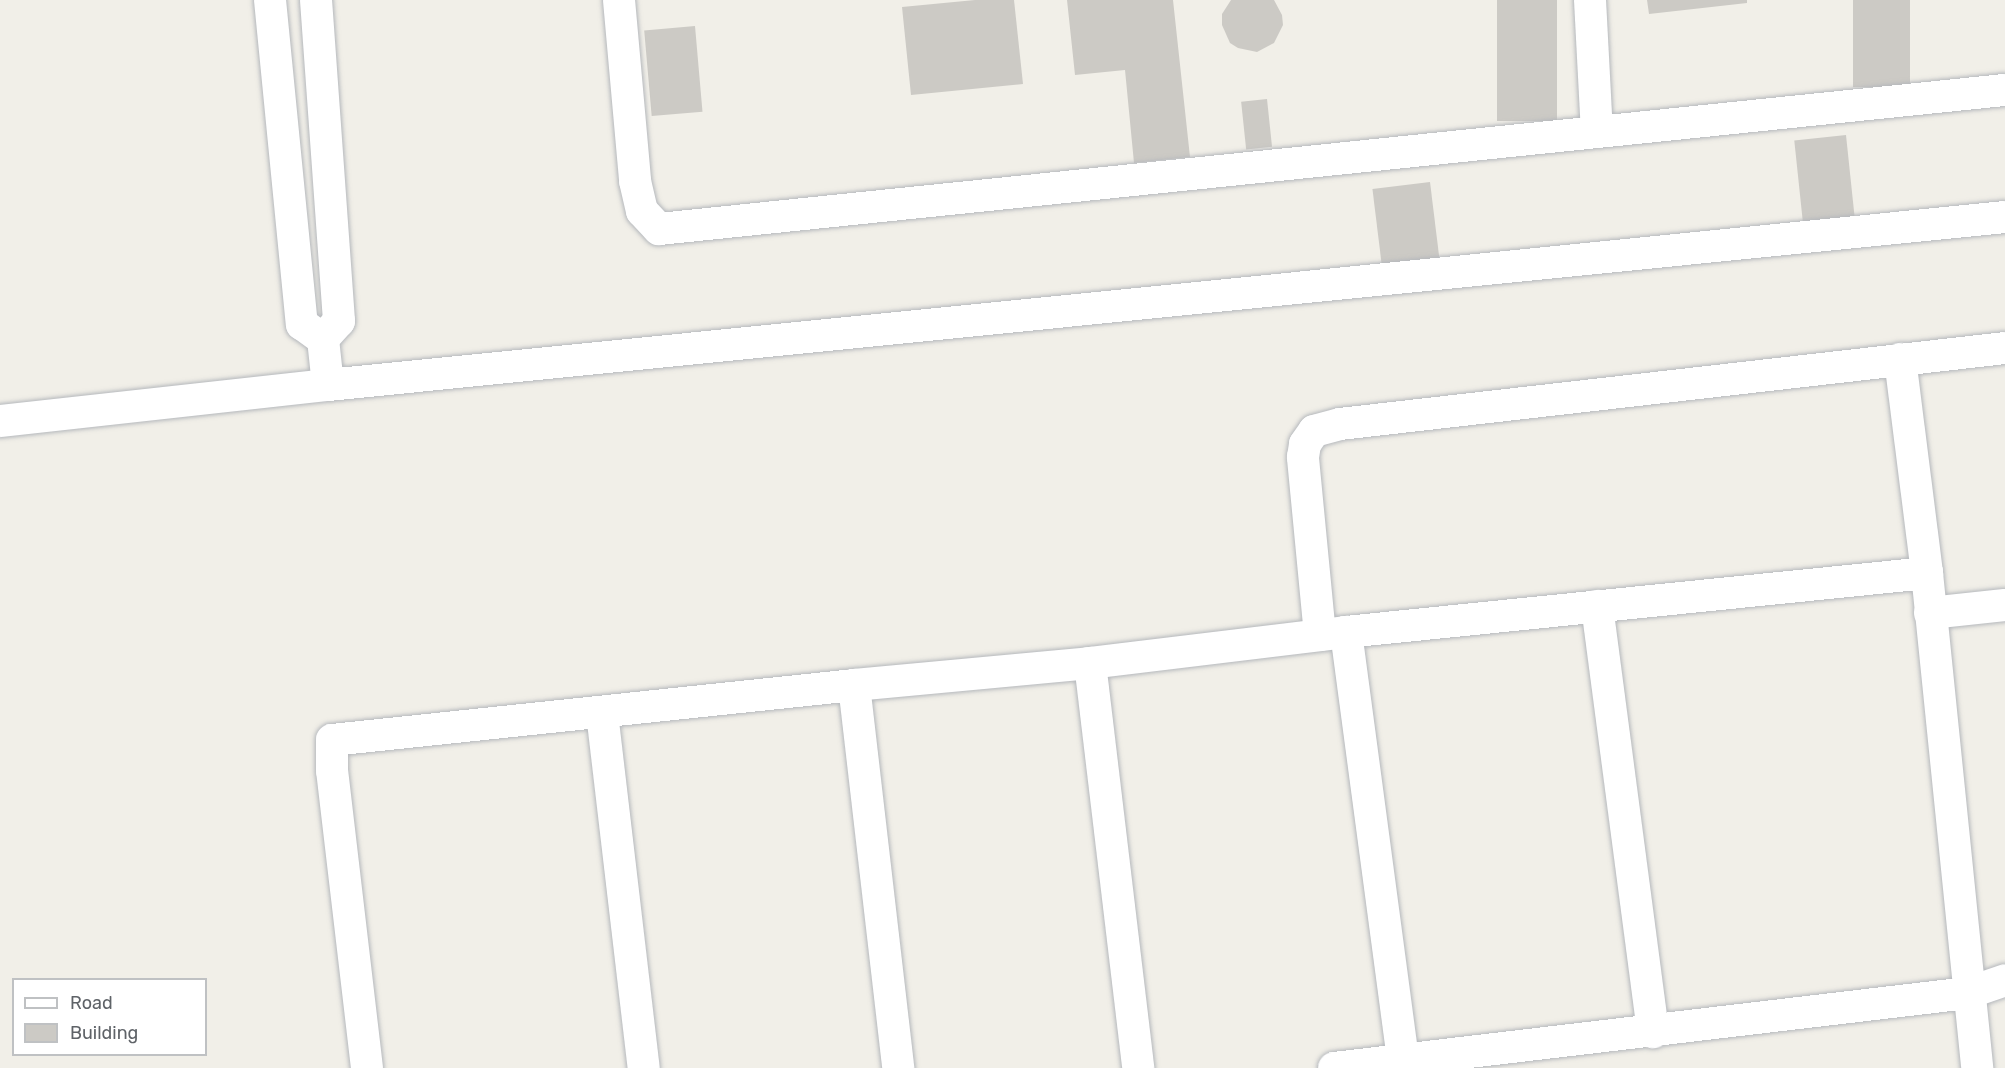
<!DOCTYPE html>
<html>
<head>
<meta charset="utf-8">
<style>
  body { margin:0 }
  #map { position:relative; width:2005px; height:1068px; overflow:hidden; background:#f1efe8; font-family:Rubik,sans-serif }
  div>[style] { position:absolute }
  .building>* { inset:0; background:#cccac5; transform-origin:0 0 }
  .roads { filter:drop-shadow(0 0 2px #b5b8bc) drop-shadow(0 0 2px #b5b8bc) }
  .minor>* { height:32px; margin:-16px; padding:0 16px; transform-origin:16px; border-radius:16px; background:#fff }
  span { translate:-50% -50%; white-space:nowrap; text-align:center; line-height:1.15; -webkit-text-stroke:4.5px #fff; paint-order:stroke }
  .legend { position:absolute; left:12px; top:978px; width:195px; height:78px; box-sizing:border-box; background:#fff; border:2px solid #bfc1c3; margin:0; padding:8px 10px; list-style:none; font-size:18px; color:#5f6368 }
  .legend li { display:flex; align-items:center; gap:12px; height:30px }
  .legend b { width:30px; border:2px solid #bfc1c3 }
</style>
</head>
<body>
<div id="map">
  <div class="building">
    <div style="clip-path:polygon(975px 0,1014px 0,1023px 84px,911px 95px,902px 7px)"></div>
    <div style="clip-path:polygon(1067px 0,1173px 0,1190px 157px,1134px 163px,1125px 70px,1075px 75px)"></div>
    <div style="clip-path:polygon(1231px 0,1274px 0,1282px 15px,1283px 25px,1274px 43px,1257px 52px,1238px 48px,1230px 43px,1222px 25px,1222px 14px)"></div>
    <div style="left:1497px;top:0;width:60px;height:121px"></div>
    <div style="clip-path:polygon(1647px 0,1747px 0,1747px 3px,1649px 14px)"></div>
    <div style="left:1853px;top:0;width:57px;height:87px"></div>
    <div style="left:695px;top:26px;width:86px;height:51px;rotate:85deg"></div>
    <div style="left:1267px;top:99px;width:48px;height:26px;rotate:84deg"></div>
    <div style="left:1846px;top:135px;width:91px;height:52px;rotate:84deg"></div>
    <div style="left:1430px;top:182px;width:86px;height:58px;rotate:83deg"></div>
  </div>
  <div class="roads">
    <div class="minor">
      <div style="left:270px;top:0;width:326px;rotate:84.4deg"></div>
      <div style="left:302px;top:324px;width:26px;rotate:36deg"></div>
      <div style="left:316px;top:0;width:322px;rotate:85.9deg"></div>
      <div style="left:339px;top:321px;width:24px;rotate:132deg"></div>
      <div style="left:323px;top:339px;width:46px;rotate:83.8deg"></div>
      <div style="left:619px;top:0;width:182px;rotate:84.9deg"></div>
      <div style="left:635px;top:181px;width:31px;rotate:77deg"></div>
      <div style="left:642px;top:211px;width:25px;rotate:47deg"></div>
      <div style="left:659px;top:229px;width:1353px;rotate:-5.9deg"></div>
      <div style="left:1590px;top:0;width:132px;rotate:87deg"></div>
      <div style="left:1900px;top:359px;width:216px;rotate:82.8deg"></div>
      <div style="left:1927px;top:573px;width:498px;rotate:84.2deg"></div>
      <div style="left:0;top:421px;width:330px;rotate:-6.3deg"></div>
      <div style="left:328px;top:385px;width:1685px;rotate:-5.72deg"></div>
      <div style="left:1597px;top:606px;width:430px;rotate:82.5deg"></div>
      <div style="left:1930px;top:613px;width:75px;rotate:-6.1deg"></div>
      <div style="left:1346px;top:632px;width:432px;rotate:82.4deg"></div>
      <div style="left:1320px;top:635px;width:179px;rotate:-95.5deg"></div>
      <div style="left:1303px;top:457px;width:13px;rotate:-81deg"></div>
      <div style="left:1305px;top:444px;width:16px;rotate:-55deg"></div>
      <div style="left:1314px;top:431px;width:27px;rotate:-15deg"></div>
      <div style="left:1340px;top:424px;width:669px;rotate:-6.52deg"></div>
      <div style="left:1090px;top:663px;width:408px;rotate:83.2deg"></div>
      <div style="left:854px;top:685px;width:386px;rotate:83.4deg"></div>
      <div style="left:602px;top:713px;width:357px;rotate:83.3deg"></div>
      <div style="left:367px;top:1068px;width:299px;rotate:-96.7deg"></div>
      <div style="left:332px;top:771px;width:31px;rotate:-90deg"></div>
      <div style="left:332px;top:740px;width:525px;rotate:-6.01deg"></div>
      <div style="left:854px;top:685px;width:237px;rotate:-5.3deg"></div>
      <div style="left:1090px;top:663px;width:258px;rotate:-6.9deg"></div>
      <div style="left:1346px;top:632px;width:584px;rotate:-5.8deg"></div>
      <div style="left:1334px;top:1068px;width:638px;rotate:-6.75deg"></div>
      <div style="left:1968px;top:993px;width:39px;rotate:-19deg"></div>
    </div>
  </div>
  <ul class="legend">
  <li><b style="height:8px;background:#fff"></b>Road</li>
  <li><b style="height:16px;background:#cccac5"></b>Building</li>
  </ul>
</div>
</body>
</html>
